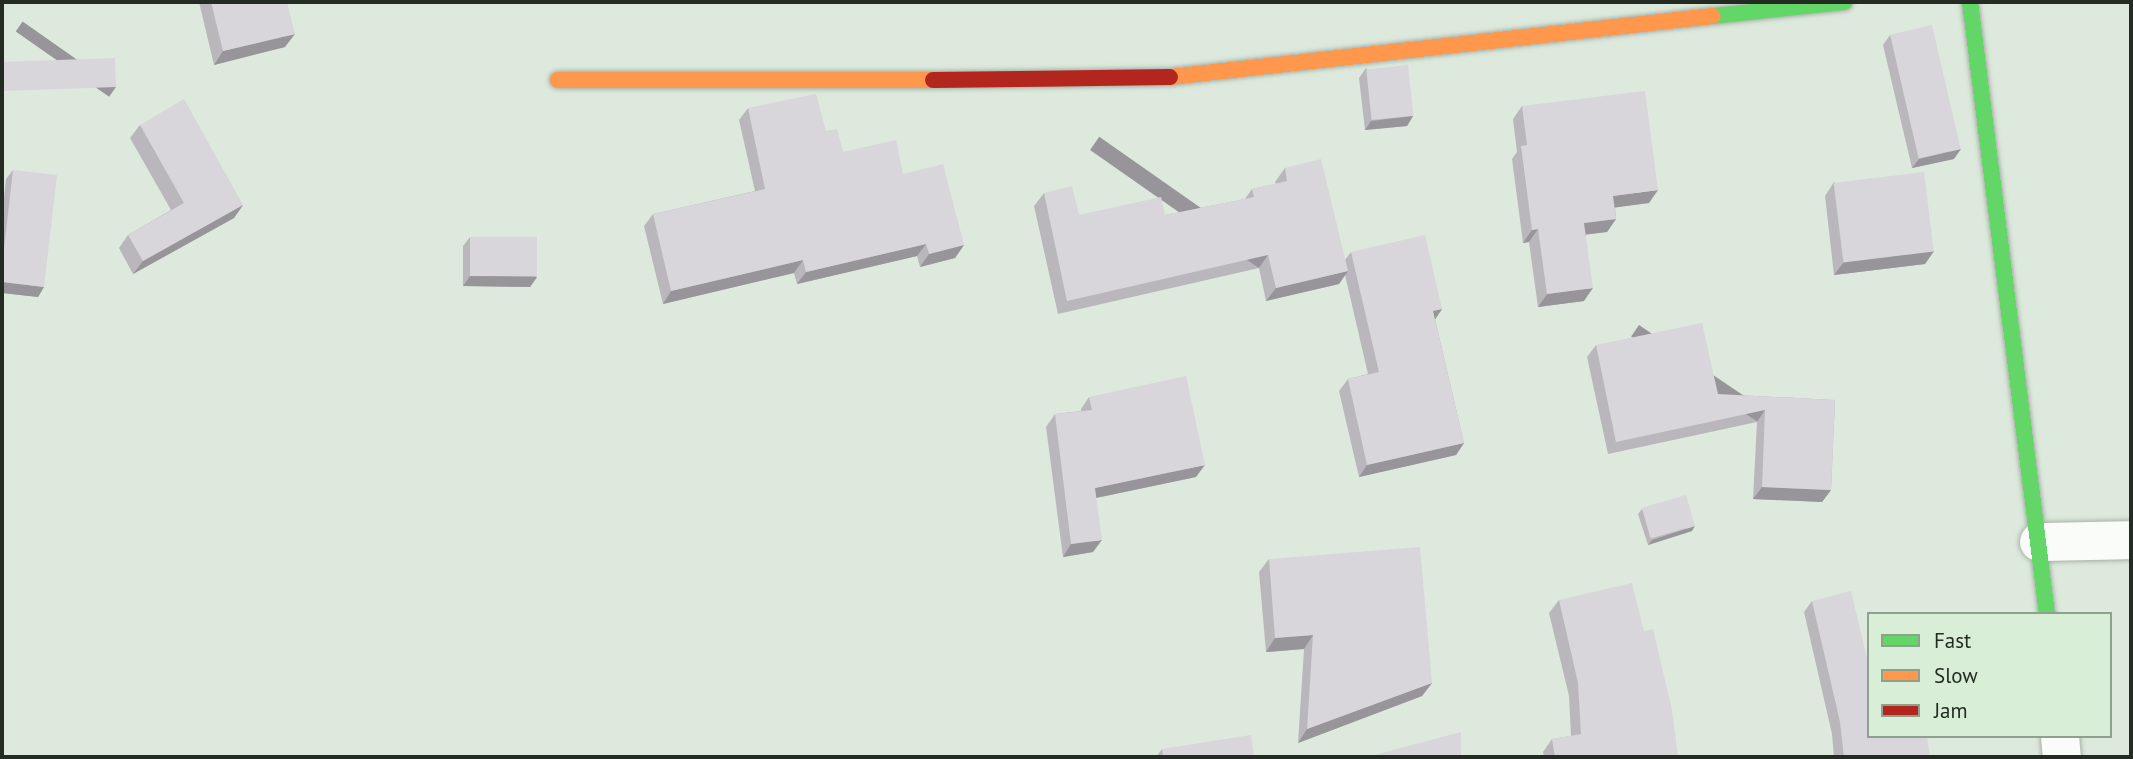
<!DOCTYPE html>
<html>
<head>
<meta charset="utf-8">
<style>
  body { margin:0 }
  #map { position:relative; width:2133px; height:759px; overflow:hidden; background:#dde9dc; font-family:"PT Sans",sans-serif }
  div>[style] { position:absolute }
  .roads { filter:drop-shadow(0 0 2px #a8b1a7) drop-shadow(0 0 2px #a8b1a7) }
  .street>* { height:38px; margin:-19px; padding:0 19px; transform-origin:19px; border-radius:19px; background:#fafcfa }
  .fast>* { height:16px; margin:-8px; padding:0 8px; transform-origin:8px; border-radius:8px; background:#63d668 }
  .slow>* { height:16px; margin:-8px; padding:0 8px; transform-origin:8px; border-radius:8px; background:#ff974d }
  .jam>* { height:16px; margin:-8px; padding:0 8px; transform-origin:8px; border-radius:8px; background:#b3261e }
  .wall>* { inset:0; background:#bab7bc }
  .shaded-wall>* { inset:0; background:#979599; transform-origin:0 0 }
  .building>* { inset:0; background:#d8d5db; transform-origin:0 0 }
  span { translate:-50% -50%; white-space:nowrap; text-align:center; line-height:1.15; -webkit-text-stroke:5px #d9eed7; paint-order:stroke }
  .frame { position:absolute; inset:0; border:4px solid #232b22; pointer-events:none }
  .legend { position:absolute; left:1867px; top:612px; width:245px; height:126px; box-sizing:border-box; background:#d9eed7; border:2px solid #90a08f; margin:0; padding:9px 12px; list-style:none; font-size:21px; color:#232b22 }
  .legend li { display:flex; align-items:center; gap:14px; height:35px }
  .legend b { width:35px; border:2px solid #90a08f }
</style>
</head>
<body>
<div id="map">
  <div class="roads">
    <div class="street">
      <div style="left:2039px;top:542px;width:92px;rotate:-1.2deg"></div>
      <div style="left:2060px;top:736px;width:21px;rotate:85deg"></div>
    </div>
    <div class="fast">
      <div style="left:1970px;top:2px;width:617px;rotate:82.83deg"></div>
      <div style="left:1713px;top:16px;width:132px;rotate:-6.1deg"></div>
    </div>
    <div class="slow">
      <div style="left:1170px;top:77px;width:546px;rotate:-6.41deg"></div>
      <div style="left:558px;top:80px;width:375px"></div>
    </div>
    <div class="jam">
      <div style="left:933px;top:80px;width:237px;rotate:-0.7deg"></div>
    </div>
  </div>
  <div class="wall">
    <div style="clip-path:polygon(199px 2px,287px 2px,285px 47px,214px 65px)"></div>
    <div style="clip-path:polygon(1890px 35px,1954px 159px,1912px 168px,1883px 45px)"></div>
    <div style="clip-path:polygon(1366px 68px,1413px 116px,1407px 126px,1365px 130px,1359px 78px)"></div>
    <div style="clip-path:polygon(1522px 106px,1649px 203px,1615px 207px,1616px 219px,1607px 232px,1586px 234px,1584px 301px,1538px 307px,1529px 242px,1523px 243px,1512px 159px,1517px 152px,1513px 119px)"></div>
    <div style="clip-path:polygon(748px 108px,826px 131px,843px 152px,903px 174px,964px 245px,955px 258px,920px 267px,917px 256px,797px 284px,794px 273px,663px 304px,644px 226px,653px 214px,755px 191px,739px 120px)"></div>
    <div style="clip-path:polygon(140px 125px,243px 205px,234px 218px,133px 274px,119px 248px,128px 235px,171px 210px,130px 138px)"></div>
    <div style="clip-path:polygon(1285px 168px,1345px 260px,1351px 252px,1442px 309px,1435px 319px,1464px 443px,1456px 455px,1359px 477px,1339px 391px,1348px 379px,1368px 374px,1345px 275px,1339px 284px,1266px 301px,1259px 268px,1058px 314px,1034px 206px,1044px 193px,1079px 215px,1165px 215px,1245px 199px,1252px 189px,1276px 184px,1275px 182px)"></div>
    <div style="clip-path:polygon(13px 170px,44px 287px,38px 297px,2px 293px,2px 217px,6px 179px)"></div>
    <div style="clip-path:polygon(1834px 182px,1934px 251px,1925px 264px,1834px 275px,1825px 196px)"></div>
    <div style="clip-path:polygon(470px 237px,537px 277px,530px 287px,463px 286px,463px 246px)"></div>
    <div style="clip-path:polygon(1596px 345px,1718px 394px,1835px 400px,1831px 490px,1822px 502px,1753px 499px,1757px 422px,1608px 454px,1587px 357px)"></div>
    <div style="clip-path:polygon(1089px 397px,1196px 477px,1096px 498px,1093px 552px,1063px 557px,1046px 427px,1055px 414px,1081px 411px,1081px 409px)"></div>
    <div style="clip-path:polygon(1642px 509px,1692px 531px,1648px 545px,1638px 514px)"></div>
    <div style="clip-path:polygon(1269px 559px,1432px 683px,1422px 696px,1298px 743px,1304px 649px,1266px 652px,1259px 572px)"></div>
    <div style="clip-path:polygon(1559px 600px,1644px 631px,1678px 757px,1544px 757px,1543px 752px,1552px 739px,1571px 736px,1569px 696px,1549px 613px)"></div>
    <div style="clip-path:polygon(1812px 601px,1869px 736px,1930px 757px,1834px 757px,1832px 734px,1804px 612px)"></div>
    <div style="clip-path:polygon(1162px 749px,1254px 757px,1156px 757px)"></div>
  </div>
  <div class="shaded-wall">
    <div style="clip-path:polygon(295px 34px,285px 47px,214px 65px,223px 51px)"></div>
    <div style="left:116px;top:87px;width:12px;height:114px;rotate:125deg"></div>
    <div style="clip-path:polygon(1413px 116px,1407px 126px,1365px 130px,1371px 121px)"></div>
    <div style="clip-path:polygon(1961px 149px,1954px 159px,1912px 168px,1919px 159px)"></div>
    <div style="clip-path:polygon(1658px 190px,1649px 203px,1604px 209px,1613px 196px)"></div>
    <div style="clip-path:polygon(243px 205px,234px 218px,133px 274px,143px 261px)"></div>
    <div style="clip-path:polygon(1616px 219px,1607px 232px,1575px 236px,1584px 223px)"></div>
    <div style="clip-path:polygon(1538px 229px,1529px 242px,1523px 243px,1532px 230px)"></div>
    <div style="clip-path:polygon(926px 244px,917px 256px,797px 284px,806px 272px)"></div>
    <div style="clip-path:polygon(964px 245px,955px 258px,920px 267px,929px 254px)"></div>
    <div style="clip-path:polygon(1934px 251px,1925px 264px,1834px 275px,1844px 262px)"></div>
    <div style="left:1268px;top:255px;width:16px;height:206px;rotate:125deg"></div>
    <div style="clip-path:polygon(803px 260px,794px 273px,663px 304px,671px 291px)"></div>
    <div style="clip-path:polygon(1348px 271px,1339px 284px,1266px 301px,1276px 288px)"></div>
    <div style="clip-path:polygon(470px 276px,537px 277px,530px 287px,463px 286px)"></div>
    <div style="clip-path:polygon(2px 282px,44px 287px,38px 297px,2px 293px)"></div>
    <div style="clip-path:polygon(1593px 288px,1584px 301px,1538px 307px,1547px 294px)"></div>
    <div style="clip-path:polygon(1442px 309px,1434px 321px,1433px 311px)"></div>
    <div style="left:1765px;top:410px;width:14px;height:152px;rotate:124deg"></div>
    <div style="clip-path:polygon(1464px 443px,1456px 455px,1359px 477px,1367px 465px)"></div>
    <div style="clip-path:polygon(1205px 465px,1196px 477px,1086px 500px,1095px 488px)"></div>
    <div style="clip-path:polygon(1762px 487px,1831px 490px,1822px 502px,1753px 499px)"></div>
    <div style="clip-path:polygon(1695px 526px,1692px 531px,1648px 545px,1652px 540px)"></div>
    <div style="clip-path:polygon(1102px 540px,1093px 552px,1063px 557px,1071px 544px)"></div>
    <div style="clip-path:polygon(1313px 635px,1304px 649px,1266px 652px,1275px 638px)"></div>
    <div style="clip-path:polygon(1432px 683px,1422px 696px,1298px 743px,1307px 729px)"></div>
  </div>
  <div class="building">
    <div style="clip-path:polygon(211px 2px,287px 2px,295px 34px,223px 51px)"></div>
    <div style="left:1932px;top:25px;width:127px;height:43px;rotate:77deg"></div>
    <div style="left:115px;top:58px;width:29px;height:113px;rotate:88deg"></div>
    <div style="left:1408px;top:65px;width:51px;height:42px;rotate:84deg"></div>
    <div style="clip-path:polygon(1645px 91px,1658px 190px,1613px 196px,1616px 219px,1584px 223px,1593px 288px,1547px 294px,1538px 229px,1532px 230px,1521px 146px,1527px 145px,1522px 106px)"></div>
    <div style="clip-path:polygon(816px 94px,826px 131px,837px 129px,843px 152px,896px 140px,903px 174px,943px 164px,964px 245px,929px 254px,926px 244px,806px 272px,803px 260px,671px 291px,653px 214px,765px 189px,748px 108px)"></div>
    <div style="clip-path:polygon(184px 99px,243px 205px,143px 261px,128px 235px,184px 203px,140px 125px)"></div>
    <div style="clip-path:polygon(1321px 159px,1348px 271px,1276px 288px,1268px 255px,1067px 301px,1044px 193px,1072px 186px,1079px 215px,1161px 197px,1165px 215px,1254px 197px,1252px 189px,1287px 181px,1285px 168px)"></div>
    <div style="clip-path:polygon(13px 170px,57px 175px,44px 287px,2px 282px,2px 266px)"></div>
    <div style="left:1924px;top:172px;width:80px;height:91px;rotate:83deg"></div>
    <div style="clip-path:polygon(1425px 235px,1442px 309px,1433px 311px,1464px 443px,1367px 465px,1348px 379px,1379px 372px,1351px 252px)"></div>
    <div style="left:470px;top:237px;width:67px;height:39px"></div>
    <div style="clip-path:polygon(1702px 323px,1718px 394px,1835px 400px,1831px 490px,1762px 487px,1765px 410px,1616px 442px,1596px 345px)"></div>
    <div style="clip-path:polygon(1186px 376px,1205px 465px,1095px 488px,1102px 540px,1071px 544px,1055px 414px,1092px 410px,1089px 397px)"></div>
    <div style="left:1686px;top:495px;width:32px;height:46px;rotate:74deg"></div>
    <div style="clip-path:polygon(1420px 547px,1432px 683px,1307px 729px,1313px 635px,1275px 638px,1269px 559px)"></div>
    <div style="clip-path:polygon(1632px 583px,1644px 631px,1653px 629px,1672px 710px,1678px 757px,1555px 757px,1552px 739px,1581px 734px,1578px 683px,1559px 600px)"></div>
    <div style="clip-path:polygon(1851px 591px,1869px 667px,1869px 736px,1927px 736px,1930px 757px,1844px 757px,1840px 722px,1812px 601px)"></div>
    <div style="clip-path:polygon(1461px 732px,1461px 757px,1367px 757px)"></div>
    <div style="clip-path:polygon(1251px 735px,1254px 757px,1163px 757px,1162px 749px)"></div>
  </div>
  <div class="frame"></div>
  <ul class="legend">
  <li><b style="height:9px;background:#63d668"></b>Fast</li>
  <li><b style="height:9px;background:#ff974d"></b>Slow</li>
  <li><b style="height:9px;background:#b3261e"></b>Jam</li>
  </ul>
</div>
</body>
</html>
